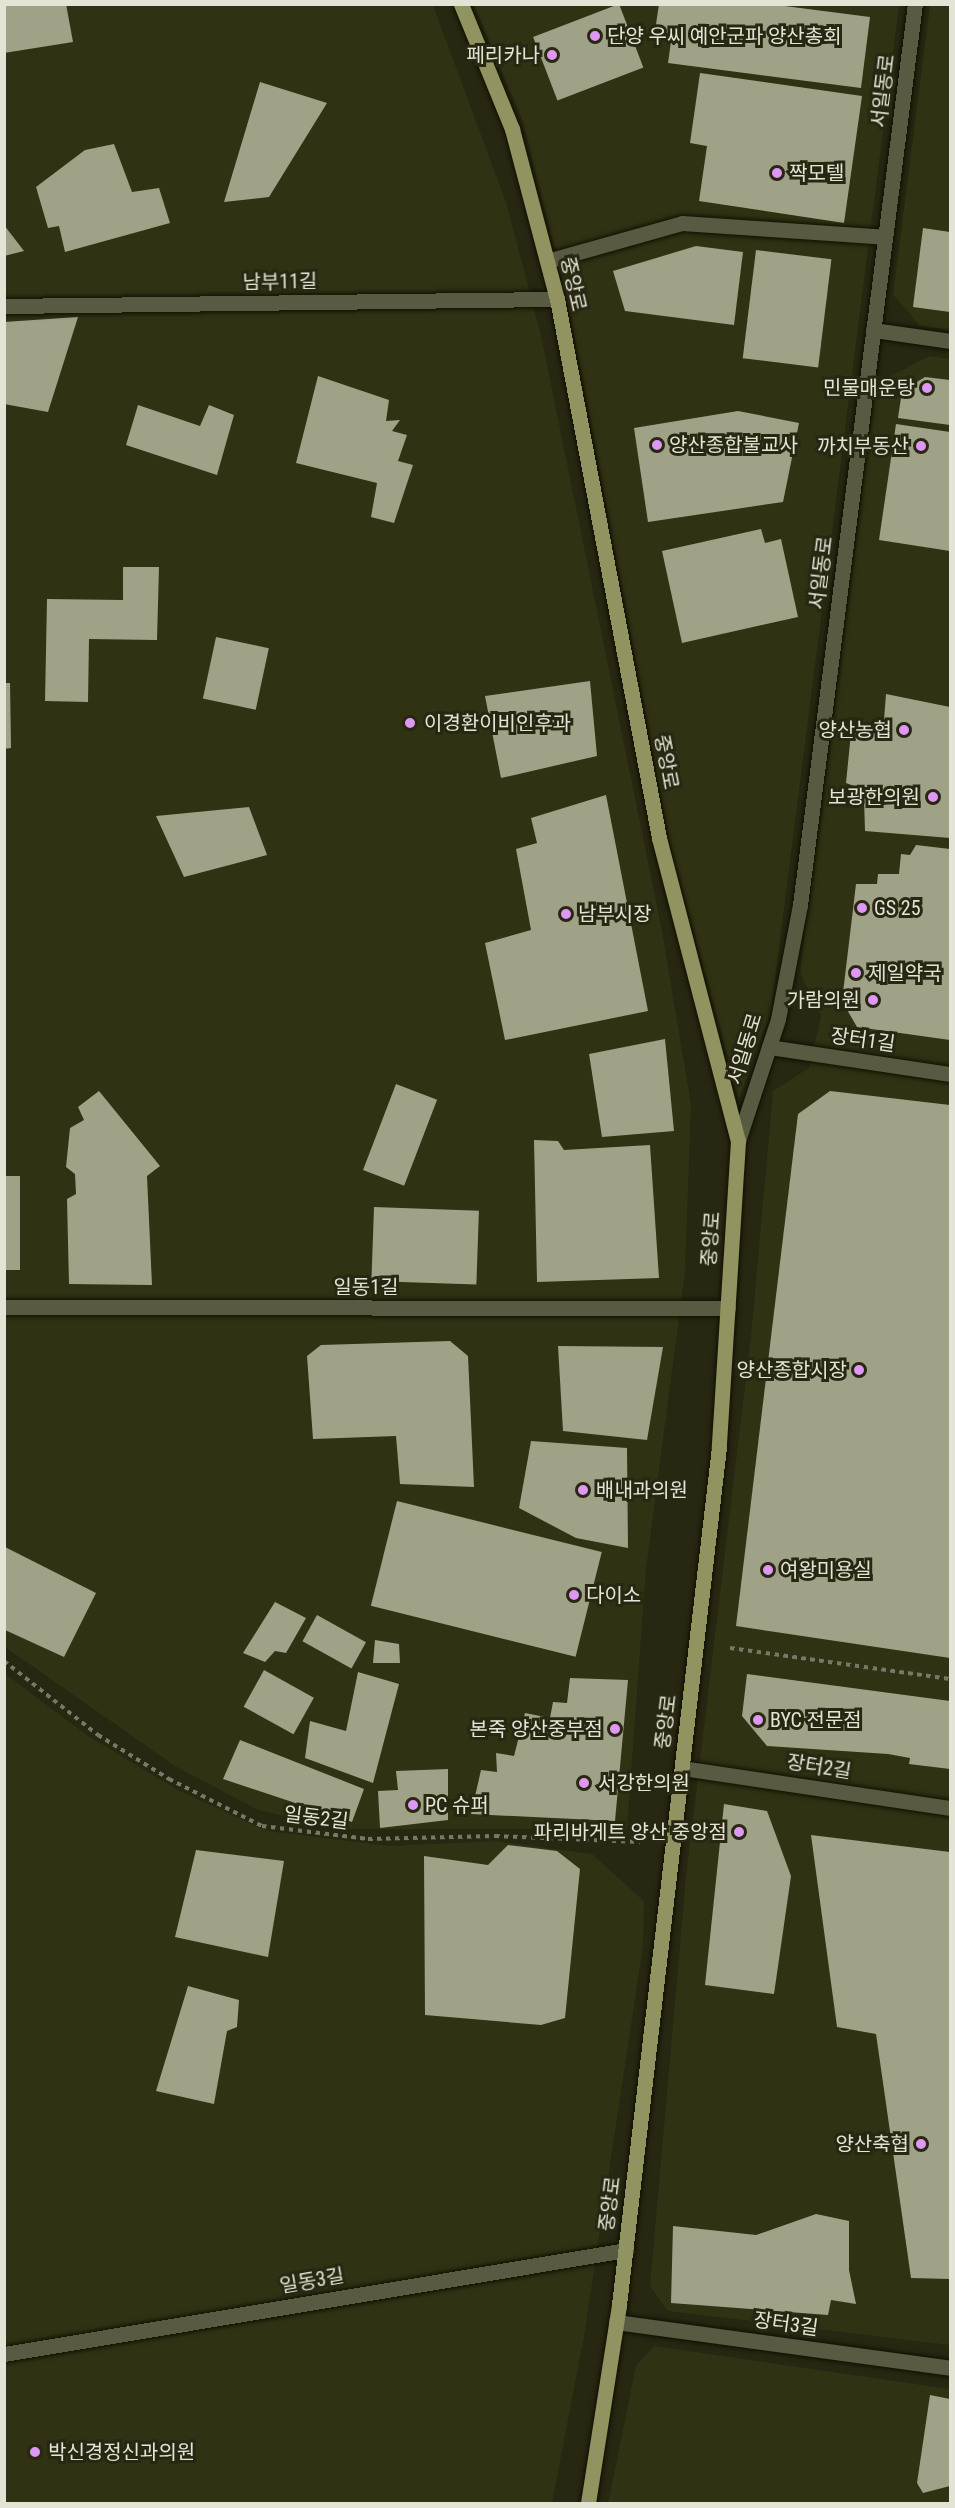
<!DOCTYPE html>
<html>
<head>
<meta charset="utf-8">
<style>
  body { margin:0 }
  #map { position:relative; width:955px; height:2508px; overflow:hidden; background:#272712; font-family:"Roboto Condensed","Noto Sans KR",sans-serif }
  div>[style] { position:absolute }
  .built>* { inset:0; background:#313114 }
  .building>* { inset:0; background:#a0a288; transform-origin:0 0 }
  .path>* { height:4px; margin-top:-2px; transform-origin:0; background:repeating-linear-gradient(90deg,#787866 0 4.5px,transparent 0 9px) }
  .roads { filter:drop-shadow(0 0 2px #101000) drop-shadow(0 0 2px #101000) }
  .minor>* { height:15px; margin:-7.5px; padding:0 7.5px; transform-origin:7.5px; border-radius:7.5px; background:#595a42 }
  .major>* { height:15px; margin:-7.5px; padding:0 7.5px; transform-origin:7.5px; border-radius:7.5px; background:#919360 }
  .dots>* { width:16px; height:16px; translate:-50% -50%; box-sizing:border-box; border:3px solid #272712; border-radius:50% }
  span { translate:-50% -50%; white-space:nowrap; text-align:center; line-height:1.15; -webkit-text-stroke:6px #272712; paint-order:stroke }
  .poi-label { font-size:20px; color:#e3e4d6 }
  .left { translate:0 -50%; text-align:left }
  .right { translate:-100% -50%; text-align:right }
  .street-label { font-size:20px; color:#e3e4d6 }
  .frame { position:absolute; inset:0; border:6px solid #e3e4d6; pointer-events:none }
</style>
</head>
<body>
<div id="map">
  <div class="built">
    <div style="clip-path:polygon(4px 5px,433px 5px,507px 205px,542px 340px,662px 931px,691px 1104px,685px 1272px,646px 1569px,627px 1829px,344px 1829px,258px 1810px,175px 1766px,5px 1647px)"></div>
    <div style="clip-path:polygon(474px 5px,899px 5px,771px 1011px,739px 1099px,669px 839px,568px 302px,523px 122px)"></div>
    <div style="clip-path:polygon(930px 5px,950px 5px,950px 330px,920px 326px,893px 294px)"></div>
    <div style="clip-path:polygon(929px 356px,950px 359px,950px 2345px,668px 2311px,650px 2286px,686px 1877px,751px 1336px,773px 1091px,809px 1068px,821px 1016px,800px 973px,876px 384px)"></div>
    <div style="clip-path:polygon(4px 1673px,88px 1736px,176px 1789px,267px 1831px,389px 1846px,495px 1841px,592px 1854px,644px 1901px,643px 1946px,584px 2337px,552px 2503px,5px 2503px)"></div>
    <div style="clip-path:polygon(654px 2346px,950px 2389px,950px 2503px,608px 2504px,636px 2365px)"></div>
  </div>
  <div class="building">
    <div style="clip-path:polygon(4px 4px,66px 4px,73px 42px,4px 53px)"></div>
    <div style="left:619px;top:4px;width:68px;height:92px;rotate:69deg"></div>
    <div style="clip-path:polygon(659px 4px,769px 4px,870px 17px,861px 88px,668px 63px,672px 34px,655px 31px)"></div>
    <div style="clip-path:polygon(700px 73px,862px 96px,844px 223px,699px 201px,707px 146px,690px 143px)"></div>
    <div style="clip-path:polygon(260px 82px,327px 103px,269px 197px,224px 202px)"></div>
    <div style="clip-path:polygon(114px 144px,132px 192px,159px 188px,170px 223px,65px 252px,59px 226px,48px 228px,36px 187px,85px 150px)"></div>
    <div style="clip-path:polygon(4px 225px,24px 251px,4px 256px)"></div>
    <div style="clip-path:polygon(923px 228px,950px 232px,950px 312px,913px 307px)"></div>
    <div style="clip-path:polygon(696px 246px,743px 252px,734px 325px,625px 311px,613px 271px)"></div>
    <div style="left:756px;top:250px;width:76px;height:109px;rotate:7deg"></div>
    <div style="clip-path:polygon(78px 317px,48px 412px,4px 404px,4px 322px)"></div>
    <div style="clip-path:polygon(318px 376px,389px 400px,386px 421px,400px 420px,392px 431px,407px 435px,398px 461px,413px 465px,394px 523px,371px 517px,377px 483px,296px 463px)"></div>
    <div style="clip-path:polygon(925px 377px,950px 380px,950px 425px,898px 418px,902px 391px)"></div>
    <div style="clip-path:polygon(138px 405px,200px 426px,209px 405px,234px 415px,217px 475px,126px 445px)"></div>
    <div style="clip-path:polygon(738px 411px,799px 423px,783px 502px,648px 522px,634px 428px)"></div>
    <div style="clip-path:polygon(896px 424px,950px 432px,950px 551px,879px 540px)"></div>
    <div style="clip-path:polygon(761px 529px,765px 543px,781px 539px,798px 617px,682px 643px,662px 551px)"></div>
    <div style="clip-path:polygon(123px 567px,159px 567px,157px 640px,89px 639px,88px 702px,45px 701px,47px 599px,123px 600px)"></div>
    <div style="left:216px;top:637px;width:54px;height:63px;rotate:12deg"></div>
    <div style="clip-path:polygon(590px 681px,597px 756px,501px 778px,485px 696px)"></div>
    <div style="clip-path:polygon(4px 683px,10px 683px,11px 748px,4px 749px)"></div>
    <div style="clip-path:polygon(886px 694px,950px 707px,950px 838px,865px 831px,864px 798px,853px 798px,854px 786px,846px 783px,851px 733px,883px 733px)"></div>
    <div style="clip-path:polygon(606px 795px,648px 1011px,505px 1040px,485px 943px,531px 930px,516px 849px,537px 843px,531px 818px)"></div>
    <div style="clip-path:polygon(249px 807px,267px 855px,184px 877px,156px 816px)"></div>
    <div style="clip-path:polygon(916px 845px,950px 849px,950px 1040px,857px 1027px,842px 1001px,856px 884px,877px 884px,878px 874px,899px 874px,901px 854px,910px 855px)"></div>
    <div style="clip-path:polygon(665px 1039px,674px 1131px,602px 1137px,589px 1054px)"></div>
    <div style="left:396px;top:1084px;width:44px;height:92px;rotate:21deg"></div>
    <div style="clip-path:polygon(99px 1091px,160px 1166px,147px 1176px,152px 1285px,69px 1284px,67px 1199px,76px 1194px,75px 1174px,66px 1167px,70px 1128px,84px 1120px,78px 1107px)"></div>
    <div style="clip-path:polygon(830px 1091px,950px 1105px,950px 1658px,736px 1626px,798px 1114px)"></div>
    <div style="clip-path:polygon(534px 1140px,558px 1141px,564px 1150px,650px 1145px,659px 1278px,537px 1282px)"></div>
    <div style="left:4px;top:1176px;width:16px;height:94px"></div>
    <div style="left:374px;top:1207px;width:105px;height:74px;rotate:2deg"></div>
    <div style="clip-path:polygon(450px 1341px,468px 1356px,474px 1487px,400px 1484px,396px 1436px,313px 1439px,307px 1356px,321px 1345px)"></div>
    <div style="clip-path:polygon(558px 1346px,663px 1347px,647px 1440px,563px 1431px)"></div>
    <div style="clip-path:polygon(531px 1441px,627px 1448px,628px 1548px,576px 1538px,519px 1508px)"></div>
    <div style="left:397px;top:1501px;width:211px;height:108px;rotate:14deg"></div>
    <div style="clip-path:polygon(5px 1547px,96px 1593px,64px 1657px,5px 1630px)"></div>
    <div style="clip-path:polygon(275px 1602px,306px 1618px,286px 1653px,275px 1651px,265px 1662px,243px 1653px)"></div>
    <div style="left:317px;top:1615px;width:56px;height:30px;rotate:29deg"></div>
    <div style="clip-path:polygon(375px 1640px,399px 1644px,400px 1663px,373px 1663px)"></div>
    <div style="left:264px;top:1670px;width:57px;height:42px;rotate:29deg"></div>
    <div style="clip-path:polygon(358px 1672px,399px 1684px,373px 1783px,305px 1758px,310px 1721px,346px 1731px)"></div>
    <div style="clip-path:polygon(747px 1674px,950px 1701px,950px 1769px,909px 1764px,910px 1758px,888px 1754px,767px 1746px,742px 1716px)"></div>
    <div style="clip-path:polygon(570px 1678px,628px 1680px,615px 1821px,471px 1814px,481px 1770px,497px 1772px,496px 1753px,514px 1756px,525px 1713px,550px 1718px,553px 1702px,567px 1703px)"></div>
    <div style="clip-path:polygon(240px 1740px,364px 1789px,352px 1822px,223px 1779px)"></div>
    <div style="clip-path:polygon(448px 1769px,448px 1820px,380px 1828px,378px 1791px,398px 1790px,396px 1771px)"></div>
    <div style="clip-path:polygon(724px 1804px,767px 1811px,791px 1876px,774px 1994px,705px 1985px)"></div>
    <div style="clip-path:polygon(811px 1835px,950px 1852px,950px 2279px,911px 2278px,876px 2034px,837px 2027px)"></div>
    <div style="clip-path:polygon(508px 1845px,557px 1851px,580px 1869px,565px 2018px,541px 2025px,425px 2015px,424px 1856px,488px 1865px)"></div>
    <div style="clip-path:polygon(196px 1850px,284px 1861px,268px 1957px,175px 1937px)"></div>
    <div style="clip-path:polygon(188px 1986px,239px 2000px,237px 2027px,227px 2031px,214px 2104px,156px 2091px)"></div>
    <div style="clip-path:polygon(816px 2214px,849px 2221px,849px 2270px,856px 2304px,831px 2300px,828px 2315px,671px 2303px,673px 2226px,756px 2235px)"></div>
    <div style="clip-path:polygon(930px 2395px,950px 2399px,950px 2486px,923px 2493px,917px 2483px)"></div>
  </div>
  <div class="path">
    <div style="left:730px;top:1648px;width:222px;rotate:8deg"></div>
    <div style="left:4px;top:1661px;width:120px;rotate:38.2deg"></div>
    <div style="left:98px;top:1735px;width:84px;rotate:31.8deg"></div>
    <div style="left:169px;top:1779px;width:104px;rotate:26.8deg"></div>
    <div style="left:262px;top:1826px;width:107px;rotate:7deg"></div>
    <div style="left:368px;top:1839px;width:127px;rotate:-1.4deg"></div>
    <div style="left:495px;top:1836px;width:145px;rotate:2.4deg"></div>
  </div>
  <div class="roads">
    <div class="minor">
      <div style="left:547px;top:261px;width:140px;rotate:-15.7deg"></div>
      <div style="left:682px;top:223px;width:203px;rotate:3.9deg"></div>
      <div style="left:4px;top:306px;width:553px;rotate:-0.73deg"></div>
      <div style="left:873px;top:330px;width:78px;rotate:8.1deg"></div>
      <div style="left:769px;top:1047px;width:183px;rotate:8.5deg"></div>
      <div style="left:738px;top:1141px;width:128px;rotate:-71.8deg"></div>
      <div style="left:778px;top:1019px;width:116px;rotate:-79.1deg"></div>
      <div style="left:800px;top:905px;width:908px;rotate:-82.73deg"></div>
      <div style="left:4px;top:1307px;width:724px;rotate:0.08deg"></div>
      <div style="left:682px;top:1768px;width:271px;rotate:8.5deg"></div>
      <div style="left:616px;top:2322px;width:337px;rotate:7.8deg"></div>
      <div style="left:4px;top:2354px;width:631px;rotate:-9.49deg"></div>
    </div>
    <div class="major">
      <div style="left:461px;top:4px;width:135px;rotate:67.8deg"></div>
      <div style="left:512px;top:129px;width:176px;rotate:75.2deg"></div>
      <div style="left:557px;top:299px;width:549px;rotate:79.28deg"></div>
      <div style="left:659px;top:838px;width:313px;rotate:75.4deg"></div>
      <div style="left:738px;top:1141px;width:307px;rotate:93.6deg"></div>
      <div style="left:719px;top:1447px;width:864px;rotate:96.65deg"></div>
      <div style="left:619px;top:2305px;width:201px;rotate:98.9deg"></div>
    </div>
  </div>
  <div class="dots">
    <div style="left:595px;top:36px;background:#de98f3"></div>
    <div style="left:552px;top:55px;background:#de98f3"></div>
    <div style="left:777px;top:173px;background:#de98f3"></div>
    <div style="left:927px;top:388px;background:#de98f3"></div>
    <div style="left:657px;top:445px;background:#de98f3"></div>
    <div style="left:921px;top:446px;background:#de98f3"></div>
    <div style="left:410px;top:723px;background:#de98f3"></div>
    <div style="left:904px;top:730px;background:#de98f3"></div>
    <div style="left:933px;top:797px;background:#de98f3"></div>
    <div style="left:862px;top:908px;background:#de98f3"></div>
    <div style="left:566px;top:914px;background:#de98f3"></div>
    <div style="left:856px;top:973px;background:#de98f3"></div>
    <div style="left:873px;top:1000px;background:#de98f3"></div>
    <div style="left:859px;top:1370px;background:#de98f3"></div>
    <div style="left:583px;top:1490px;background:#de98f3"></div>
    <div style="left:768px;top:1570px;background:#de98f3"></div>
    <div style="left:574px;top:1595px;background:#de98f3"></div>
    <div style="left:758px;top:1720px;background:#de98f3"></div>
    <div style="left:615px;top:1729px;background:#de98f3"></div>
    <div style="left:584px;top:1783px;background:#de98f3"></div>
    <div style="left:413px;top:1805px;background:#de98f3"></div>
    <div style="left:739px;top:1832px;background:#de98f3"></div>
    <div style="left:921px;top:2144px;background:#de98f3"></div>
    <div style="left:35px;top:2452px;background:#de98f3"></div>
  </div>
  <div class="poi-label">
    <span class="left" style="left:607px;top:36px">단양 우씨 예안군파 양산총회</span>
    <span class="right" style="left:540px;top:55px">페리카나</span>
    <span class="left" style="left:789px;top:173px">짝모텔</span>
    <span class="right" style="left:915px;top:388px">민물매운탕</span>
    <span class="left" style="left:669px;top:445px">양산종합불교사</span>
    <span class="right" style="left:909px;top:446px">까치부동산</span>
    <span class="left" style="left:424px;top:723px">이경환이비인후과</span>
    <span class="right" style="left:892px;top:730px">양산농협</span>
    <span class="right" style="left:920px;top:797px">보광한의원</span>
    <span class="left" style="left:874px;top:908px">GS 25</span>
    <span class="left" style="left:578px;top:914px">남부시장</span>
    <span class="left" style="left:868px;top:973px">제일약국</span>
    <span class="right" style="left:860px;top:1000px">가람의원</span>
    <span class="right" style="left:847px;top:1370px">양산종합시장</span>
    <span class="left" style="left:596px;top:1490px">배내과의원</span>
    <span class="left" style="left:780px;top:1570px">여왕미용실</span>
    <span class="left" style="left:586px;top:1595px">다이소</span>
    <span class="left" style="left:770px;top:1720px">BYC 전문점</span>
    <span class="right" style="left:603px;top:1729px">본죽 양산중부점</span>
    <span class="left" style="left:598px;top:1783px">서강한의원</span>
    <span class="left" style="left:425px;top:1805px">PC 슈퍼</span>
    <span class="right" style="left:727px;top:1832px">파리바게트 양산 중앙점</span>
    <span class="right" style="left:909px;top:2144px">양산축협</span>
    <span class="left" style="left:48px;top:2452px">박신경정신과의원</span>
  </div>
  <div class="street-label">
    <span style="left:883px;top:91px;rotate:-83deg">서일동로</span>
    <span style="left:280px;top:282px;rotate:-1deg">남부11길</span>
    <span style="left:573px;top:284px;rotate:77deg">중앙로</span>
    <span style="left:821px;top:573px;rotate:-83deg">서일동로</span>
    <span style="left:666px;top:762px;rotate:79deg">중앙로</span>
    <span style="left:863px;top:1040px;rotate:8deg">장터1길</span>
    <span style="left:745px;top:1049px;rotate:-73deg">서일동로</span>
    <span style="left:711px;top:1239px;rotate:-86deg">중앙로</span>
    <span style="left:366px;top:1287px">일동1길</span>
    <span style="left:666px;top:1722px;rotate:-83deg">중앙로</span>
    <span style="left:819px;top:1767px;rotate:9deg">장터2길</span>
    <span style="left:316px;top:1818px;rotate:7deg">일동2길</span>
    <span style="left:610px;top:2204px;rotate:-83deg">중앙로</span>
    <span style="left:312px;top:2281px;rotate:-10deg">일동3길</span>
    <span style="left:786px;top:2324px;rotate:8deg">장터3길</span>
  </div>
  <div class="frame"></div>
</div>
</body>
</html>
